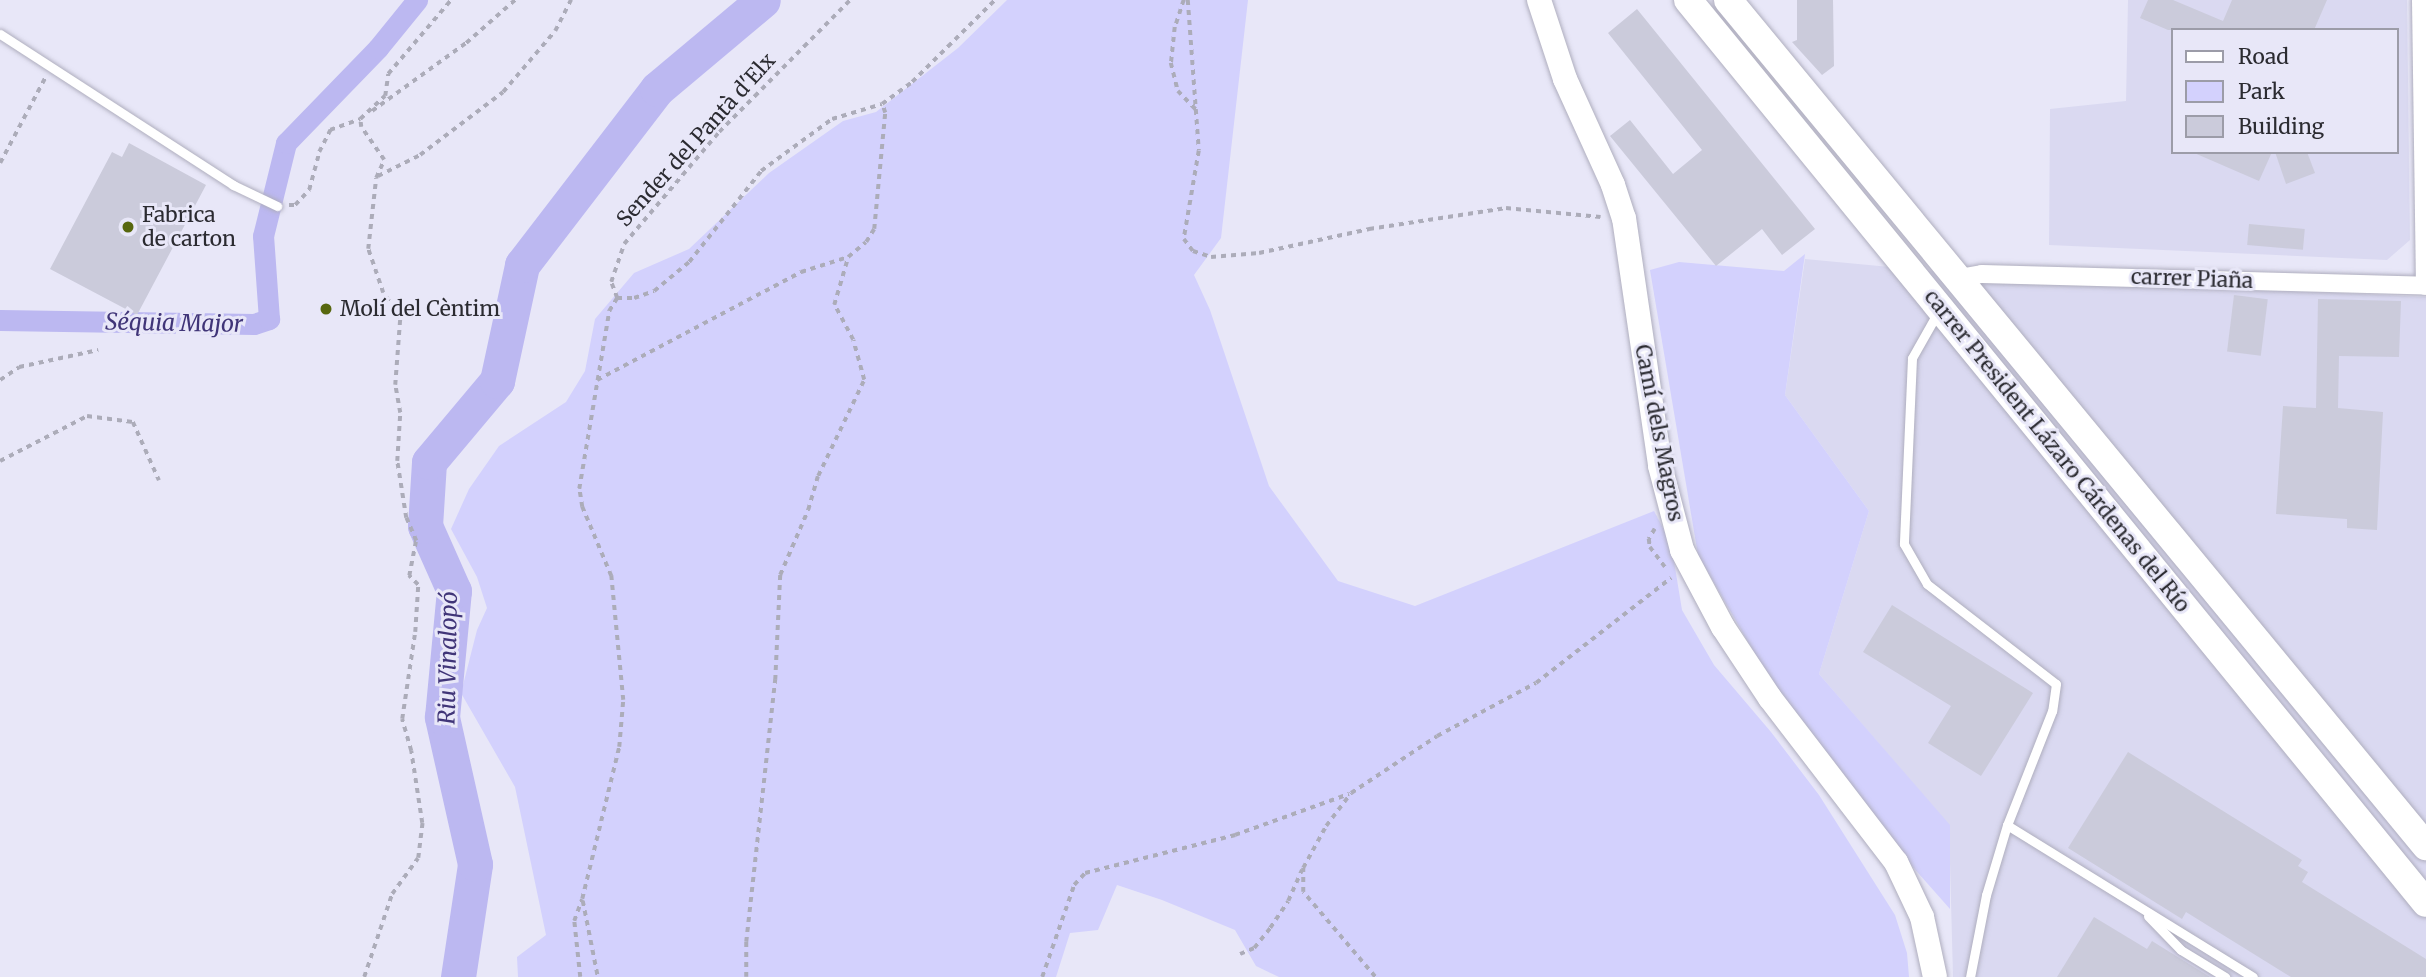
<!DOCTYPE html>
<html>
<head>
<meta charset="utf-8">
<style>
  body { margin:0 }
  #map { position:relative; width:2426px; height:977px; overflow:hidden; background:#e8e7f8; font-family:Merriweather,serif }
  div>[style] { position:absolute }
  .built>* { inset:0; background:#dad9f1 }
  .green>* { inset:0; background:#d3d1fd }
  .canal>* { height:21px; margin:-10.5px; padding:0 10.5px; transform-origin:10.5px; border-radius:10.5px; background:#bcb8f1 }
  .river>* { height:35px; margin:-17.5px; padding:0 17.5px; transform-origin:17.5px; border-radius:17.5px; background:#bcb8f1 }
  .building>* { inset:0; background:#cbcbdb; transform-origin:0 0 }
  .path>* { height:3.5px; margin-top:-1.75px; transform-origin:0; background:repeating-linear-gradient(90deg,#acacb9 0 5px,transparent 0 10px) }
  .roads { filter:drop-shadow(0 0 2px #afaebe) drop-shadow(0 0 2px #afaebe) }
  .lane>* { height:9px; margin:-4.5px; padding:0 4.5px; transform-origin:4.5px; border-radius:4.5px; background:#fff }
  .street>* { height:18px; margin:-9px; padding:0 9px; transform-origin:9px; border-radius:9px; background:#fff }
  .secondary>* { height:24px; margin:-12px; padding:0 12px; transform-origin:12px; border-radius:12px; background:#fff }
  .primary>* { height:28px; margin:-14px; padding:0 14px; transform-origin:14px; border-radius:14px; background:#fff }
  .dots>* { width:19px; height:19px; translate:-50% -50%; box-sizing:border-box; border:4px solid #e8e7f8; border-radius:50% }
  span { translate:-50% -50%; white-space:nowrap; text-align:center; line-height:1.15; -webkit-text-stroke:6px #e8e7f8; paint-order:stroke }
  .street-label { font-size:21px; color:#2b2b31 }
  .poi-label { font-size:21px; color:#2b2b31 }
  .left { translate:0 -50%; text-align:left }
  .water-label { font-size:23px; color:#403578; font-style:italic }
  .legend { position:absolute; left:2171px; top:28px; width:228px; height:126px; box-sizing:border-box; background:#e8e7f8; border:2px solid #9c9ca8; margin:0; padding:9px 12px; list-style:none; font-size:21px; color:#2b2b31 }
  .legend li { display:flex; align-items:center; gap:14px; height:35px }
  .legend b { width:35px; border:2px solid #9c9ca8 }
</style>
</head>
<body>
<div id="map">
  <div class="built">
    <div style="clip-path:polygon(evenodd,2128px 0,2407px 0,2410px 240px,2387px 260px,2049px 245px,2050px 109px,2126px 101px,2128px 0,2172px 30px,2396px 30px,2396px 152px,2172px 152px,2172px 30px)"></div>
    <div style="clip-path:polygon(1805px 259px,2017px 279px,2426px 297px,2426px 977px,1953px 977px,1949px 825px,1819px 674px,1869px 511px,1785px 395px)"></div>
  </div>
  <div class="green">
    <div style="clip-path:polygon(1007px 0,1248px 0,1221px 238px,1194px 275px,1210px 310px,1269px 486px,1338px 581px,1415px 606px,1654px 511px,1671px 543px,1682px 610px,1714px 665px,1771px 732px,1819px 795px,1895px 915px,1907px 953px,1909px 977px,1279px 977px,1256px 966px,1235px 930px,1162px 900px,1117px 885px,1098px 930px,1070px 933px,1056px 977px,518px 977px,517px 957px,546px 935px,515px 787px,461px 693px,477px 630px,487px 608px,477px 577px,451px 529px,469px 489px,499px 446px,566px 402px,585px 371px,595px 319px,634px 273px,689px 249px,769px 173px,843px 121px,876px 112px,958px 48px)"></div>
    <div style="clip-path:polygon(1805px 254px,1785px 395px,1869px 511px,1819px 674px,1950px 825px,1950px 909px,1812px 753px,1698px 555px,1650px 270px,1679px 262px,1784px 271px)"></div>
  </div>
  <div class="canal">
    <div style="left:0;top:320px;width:254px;rotate:0.9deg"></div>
    <div style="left:254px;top:324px;width:16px;rotate:-18deg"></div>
    <div style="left:269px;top:319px;width:83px;rotate:-94.1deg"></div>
    <div style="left:263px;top:236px;width:96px;rotate:-76.1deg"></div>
    <div style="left:286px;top:143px;width:132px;rotate:-45.9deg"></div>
    <div style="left:378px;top:48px;width:62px;rotate:-50.9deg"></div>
  </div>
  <div class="river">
    <div style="left:458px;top:977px;width:114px;rotate:-81.4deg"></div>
    <div style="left:475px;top:864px;width:151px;rotate:-102.7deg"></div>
    <div style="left:442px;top:717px;width:127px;rotate:-84.6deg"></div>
    <div style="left:454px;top:591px;width:71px;rotate:-114deg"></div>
    <div style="left:425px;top:526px;width:64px;rotate:-86.4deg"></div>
    <div style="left:429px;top:462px;width:106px;rotate:-50deg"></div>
    <div style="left:497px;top:381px;width:119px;rotate:-77.8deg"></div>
    <div style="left:522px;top:265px;width:222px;rotate:-52.5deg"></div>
    <div style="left:657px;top:89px;width:138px;rotate:-40deg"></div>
  </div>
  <div class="building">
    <div style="clip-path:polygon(1797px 0,1833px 0,1834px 66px,1822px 75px,1792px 42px,1797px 40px)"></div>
    <div style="clip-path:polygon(2148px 0,2173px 0,2223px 21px,2232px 0,2327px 0,2314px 30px,2168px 30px,2140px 18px)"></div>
    <div style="clip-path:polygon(1637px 9px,1815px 229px,1782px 255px,1762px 229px,1716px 266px,1610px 136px,1630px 120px,1673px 174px,1702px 150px,1608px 33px)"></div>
    <div style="clip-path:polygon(129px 143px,206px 185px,137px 315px,50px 269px,112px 152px,122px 157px)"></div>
    <div style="clip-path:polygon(2192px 152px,2272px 152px,2259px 181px)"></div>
    <div style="clip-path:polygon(2275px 152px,2307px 152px,2315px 173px,2286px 184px)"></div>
    <div style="left:2249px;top:224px;width:56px;height:21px;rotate:5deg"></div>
    <div style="left:2234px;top:295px;width:34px;height:57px;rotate:7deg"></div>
    <div style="clip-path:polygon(2318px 299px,2401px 301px,2399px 357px,2339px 356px,2338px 408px,2383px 412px,2377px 530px,2347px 528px,2347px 519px,2276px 514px,2283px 406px,2316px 408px)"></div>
    <div style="clip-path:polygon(1892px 605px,2033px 693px,1981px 776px,1928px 743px,1951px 706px,1863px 652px)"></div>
    <div style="clip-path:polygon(2128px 752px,2302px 860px,2298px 866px,2308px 872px,2302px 882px,2426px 959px,2426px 977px,2291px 977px,2186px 912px,2182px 919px,2068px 848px)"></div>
    <div style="clip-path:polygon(2094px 917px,2147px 949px,2152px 941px,2210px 977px,2057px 977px)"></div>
  </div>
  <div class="path">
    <div style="left:1184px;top:0;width:28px;rotate:108deg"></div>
    <div style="left:1175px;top:27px;width:36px;rotate:96deg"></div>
    <div style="left:1171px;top:63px;width:29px;rotate:76deg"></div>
    <div style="left:1178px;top:91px;width:30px;rotate:46deg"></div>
    <div style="left:1188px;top:0;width:151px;rotate:85.8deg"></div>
    <div style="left:1199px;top:151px;width:89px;rotate:99.7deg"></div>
    <div style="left:1184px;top:239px;width:15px;rotate:53deg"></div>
    <div style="left:1193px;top:251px;width:19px;rotate:18deg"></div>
    <div style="left:1211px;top:257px;width:48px;rotate:-4.8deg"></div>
    <div style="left:1259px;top:253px;width:113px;rotate:-12.3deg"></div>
    <div style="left:1369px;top:229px;width:139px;rotate:-8.7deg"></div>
    <div style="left:1506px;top:208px;width:95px;rotate:5.4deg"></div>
    <div style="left:372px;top:111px;width:116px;rotate:-35.9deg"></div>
    <div style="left:466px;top:43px;width:65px;rotate:-41.3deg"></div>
    <div style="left:0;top:163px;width:96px;rotate:-62.1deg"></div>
    <div style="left:378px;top:176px;width:47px;rotate:-26.6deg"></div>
    <div style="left:420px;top:155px;width:104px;rotate:-37.2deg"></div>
    <div style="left:503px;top:92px;width:80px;rotate:-49.6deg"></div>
    <div style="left:555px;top:31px;width:35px;rotate:-63deg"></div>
    <div style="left:289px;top:205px;width:6px"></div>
    <div style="left:295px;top:205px;width:21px;rotate:-47deg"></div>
    <div style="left:309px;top:190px;width:39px;rotate:-75deg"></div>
    <div style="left:319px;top:152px;width:25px;rotate:-63deg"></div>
    <div style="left:330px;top:130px;width:32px;rotate:-20deg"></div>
    <div style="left:617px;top:298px;width:17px"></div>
    <div style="left:634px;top:298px;width:21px;rotate:-19deg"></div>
    <div style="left:654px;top:291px;width:45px;rotate:-39.6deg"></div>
    <div style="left:689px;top:262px;width:116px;rotate:-51.6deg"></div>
    <div style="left:761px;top:171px;width:88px;rotate:-36.2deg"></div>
    <div style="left:832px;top:119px;width:52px;rotate:-16.7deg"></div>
    <div style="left:882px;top:104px;width:37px;rotate:-36deg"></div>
    <div style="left:912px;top:82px;width:117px;rotate:-44.7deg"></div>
    <div style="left:617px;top:298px;width:17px;rotate:-111deg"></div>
    <div style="left:611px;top:282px;width:40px;rotate:-71.1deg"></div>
    <div style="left:624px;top:244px;width:147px;rotate:-49.7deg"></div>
    <div style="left:719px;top:132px;width:186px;rotate:-45.2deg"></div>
    <div style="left:0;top:380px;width:23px;rotate:-34deg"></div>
    <div style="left:19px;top:367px;width:81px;rotate:-12.1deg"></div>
    <div style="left:597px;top:380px;width:231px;rotate:-27.9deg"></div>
    <div style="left:801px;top:272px;width:49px;rotate:-17.7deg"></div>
    <div style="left:0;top:461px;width:98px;rotate:-27.3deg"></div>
    <div style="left:87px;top:416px;width:46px;rotate:7.4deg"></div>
    <div style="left:133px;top:422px;width:64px;rotate:65.9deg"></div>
    <div style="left:1655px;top:529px;width:12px;rotate:121deg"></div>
    <div style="left:1649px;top:539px;width:8px;rotate:83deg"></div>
    <div style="left:1650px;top:547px;width:25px;rotate:53deg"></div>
    <div style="left:583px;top:901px;width:77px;rotate:78.8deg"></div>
    <div style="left:1240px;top:954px;width:15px;rotate:-23deg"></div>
    <div style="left:1254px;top:948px;width:26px;rotate:-51deg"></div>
    <div style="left:1270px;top:928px;width:32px;rotate:-56deg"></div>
    <div style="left:1288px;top:901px;width:34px;rotate:-66deg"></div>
    <div style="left:364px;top:977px;width:88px;rotate:-71.4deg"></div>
    <div style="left:392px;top:894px;width:44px;rotate:-54.2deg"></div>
    <div style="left:418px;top:858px;width:35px;rotate:-83deg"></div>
    <div style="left:422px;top:823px;width:73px;rotate:-98.7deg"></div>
    <div style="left:411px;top:751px;width:33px;rotate:-106deg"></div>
    <div style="left:402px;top:719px;width:88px;rotate:-81.5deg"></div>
    <div style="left:415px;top:632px;width:47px;rotate:-86.3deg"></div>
    <div style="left:418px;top:585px;width:13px;rotate:-135deg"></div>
    <div style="left:409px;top:576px;width:36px;rotate:-79deg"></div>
    <div style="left:416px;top:541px;width:25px;rotate:-113deg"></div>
    <div style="left:406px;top:518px;width:58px;rotate:-99deg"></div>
    <div style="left:397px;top:461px;width:48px;rotate:-86.4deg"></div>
    <div style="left:400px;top:413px;width:28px;rotate:-100deg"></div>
    <div style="left:395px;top:385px;width:67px;rotate:-85.7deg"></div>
    <div style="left:400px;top:318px;width:30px;rotate:-124deg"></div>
    <div style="left:383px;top:293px;width:46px;rotate:-108.8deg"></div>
    <div style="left:368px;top:249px;width:71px;rotate:-83.6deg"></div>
    <div style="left:376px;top:178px;width:20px;rotate:-66deg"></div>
    <div style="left:384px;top:160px;width:40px;rotate:-124.9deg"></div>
    <div style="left:361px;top:127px;width:8px;rotate:-97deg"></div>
    <div style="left:360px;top:119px;width:34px;rotate:-43deg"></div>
    <div style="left:385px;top:96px;width:22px;rotate:-82deg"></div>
    <div style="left:388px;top:74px;width:97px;rotate:-49.6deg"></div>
    <div style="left:580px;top:977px;width:56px;rotate:-96.1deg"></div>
    <div style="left:574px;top:921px;width:23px;rotate:-70deg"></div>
    <div style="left:582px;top:899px;width:156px;rotate:-76.3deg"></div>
    <div style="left:619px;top:747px;width:47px;rotate:-85.1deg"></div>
    <div style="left:623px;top:700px;width:125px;rotate:-95.5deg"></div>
    <div style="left:611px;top:576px;width:75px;rotate:-112.8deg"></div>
    <div style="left:582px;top:507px;width:18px;rotate:-99deg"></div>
    <div style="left:579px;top:489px;width:181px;rotate:-80.4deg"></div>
    <div style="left:609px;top:311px;width:15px;rotate:-58deg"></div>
    <div style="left:746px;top:977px;width:35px;rotate:-90deg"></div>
    <div style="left:746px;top:942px;width:264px;rotate:-83.7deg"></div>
    <div style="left:775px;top:680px;width:105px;rotate:-87.3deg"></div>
    <div style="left:780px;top:575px;width:71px;rotate:-66.7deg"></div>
    <div style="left:808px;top:510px;width:35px;rotate:-74deg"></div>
    <div style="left:818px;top:476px;width:106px;rotate:-64.4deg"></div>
    <div style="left:864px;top:380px;width:41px;rotate:-105.4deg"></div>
    <div style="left:853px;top:340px;width:40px;rotate:-118deg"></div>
    <div style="left:834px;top:305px;width:50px;rotate:-73.7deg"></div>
    <div style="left:848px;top:257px;width:23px;rotate:-40deg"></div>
    <div style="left:866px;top:242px;width:15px;rotate:-58deg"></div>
    <div style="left:874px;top:229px;width:117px;rotate:-84.6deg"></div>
    <div style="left:885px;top:113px;width:9px;rotate:-108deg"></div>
    <div style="left:1042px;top:977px;width:97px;rotate:-70.8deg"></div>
    <div style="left:1074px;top:885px;width:16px;rotate:-47deg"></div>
    <div style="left:1085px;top:873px;width:155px;rotate:-14.2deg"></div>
    <div style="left:1235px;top:835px;width:121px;rotate:-19.8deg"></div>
    <div style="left:1375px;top:977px;width:111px;rotate:-130.3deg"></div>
    <div style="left:1303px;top:892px;width:24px;rotate:-90deg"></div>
    <div style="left:1303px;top:868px;width:48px;rotate:-61.3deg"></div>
    <div style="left:1326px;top:826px;width:41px;rotate:-52.9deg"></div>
    <div style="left:1351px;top:793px;width:103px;rotate:-33.5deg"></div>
    <div style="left:1437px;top:736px;width:112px;rotate:-28.2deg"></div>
    <div style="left:1536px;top:683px;width:171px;rotate:-37.9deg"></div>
  </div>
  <div class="roads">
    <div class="lane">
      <div style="left:0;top:34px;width:278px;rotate:32.9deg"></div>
      <div style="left:233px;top:185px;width:49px;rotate:25.5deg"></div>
      <div style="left:1938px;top:312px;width:53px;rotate:119.5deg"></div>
      <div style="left:1912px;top:358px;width:186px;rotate:92.5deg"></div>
      <div style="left:1904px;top:544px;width:46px;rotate:60.1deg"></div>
      <div style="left:1927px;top:584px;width:163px;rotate:37.8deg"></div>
      <div style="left:2056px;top:684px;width:27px;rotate:98deg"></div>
      <div style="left:2052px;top:711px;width:123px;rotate:111.5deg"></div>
      <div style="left:2007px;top:825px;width:73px;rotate:106.7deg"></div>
      <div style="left:1986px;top:895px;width:84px;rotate:101deg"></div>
      <div style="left:2007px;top:825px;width:289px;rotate:31.7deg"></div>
      <div style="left:2148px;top:916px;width:47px;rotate:45.9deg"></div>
      <div style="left:2181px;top:950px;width:52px;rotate:31.5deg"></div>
    </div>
    <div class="street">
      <div style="left:2421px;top:0;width:286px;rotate:89.2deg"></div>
      <div style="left:1959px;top:278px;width:23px;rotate:-10deg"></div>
      <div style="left:1982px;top:274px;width:444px;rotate:1.5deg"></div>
    </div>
    <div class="secondary">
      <div style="left:1539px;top:0;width:83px;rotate:71.8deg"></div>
      <div style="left:1565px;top:79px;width:116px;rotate:65.6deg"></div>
      <div style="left:1613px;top:185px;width:35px;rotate:72deg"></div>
      <div style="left:1624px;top:218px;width:251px;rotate:81.7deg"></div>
      <div style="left:1660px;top:466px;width:87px;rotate:75.3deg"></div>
      <div style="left:1682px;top:550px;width:87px;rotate:62deg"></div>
      <div style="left:1723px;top:627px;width:85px;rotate:56.5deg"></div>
      <div style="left:1770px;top:698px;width:207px;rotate:52.5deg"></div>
      <div style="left:1896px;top:862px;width:61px;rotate:64.7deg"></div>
      <div style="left:1922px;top:917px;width:61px;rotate:77.8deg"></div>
    </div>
    <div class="primary">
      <div style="left:1688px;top:0;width:1166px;rotate:50.74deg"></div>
      <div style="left:1728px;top:0;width:1097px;rotate:50.48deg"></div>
    </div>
  </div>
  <div class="dots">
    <div style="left:128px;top:227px;background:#57670f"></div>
    <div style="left:326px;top:309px;background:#57670f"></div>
  </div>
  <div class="street-label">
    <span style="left:696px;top:140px;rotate:-48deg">Sender del Pantà d'Elx</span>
    <span style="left:2192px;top:279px;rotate:2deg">carrer Piaña</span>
    <span style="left:1659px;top:433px;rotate:79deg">Camí dels Magros</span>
    <span style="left:2057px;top:451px;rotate:51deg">carrer President Lázaro Cárdenas del Río</span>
  </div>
  <div class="poi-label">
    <span class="left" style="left:142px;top:227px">Fabrica<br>de carton</span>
    <span class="left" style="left:340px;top:309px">Molí del Cèntim</span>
  </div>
  <div class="water-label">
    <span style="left:174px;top:323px;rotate:1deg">Séquia Major</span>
    <span style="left:448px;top:658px;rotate:-89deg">Riu Vinalopó</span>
  </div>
  <ul class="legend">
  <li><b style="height:9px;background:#fff"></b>Road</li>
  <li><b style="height:19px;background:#d3d1fd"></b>Park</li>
  <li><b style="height:19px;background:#cbcbdb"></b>Building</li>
  </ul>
</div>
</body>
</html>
